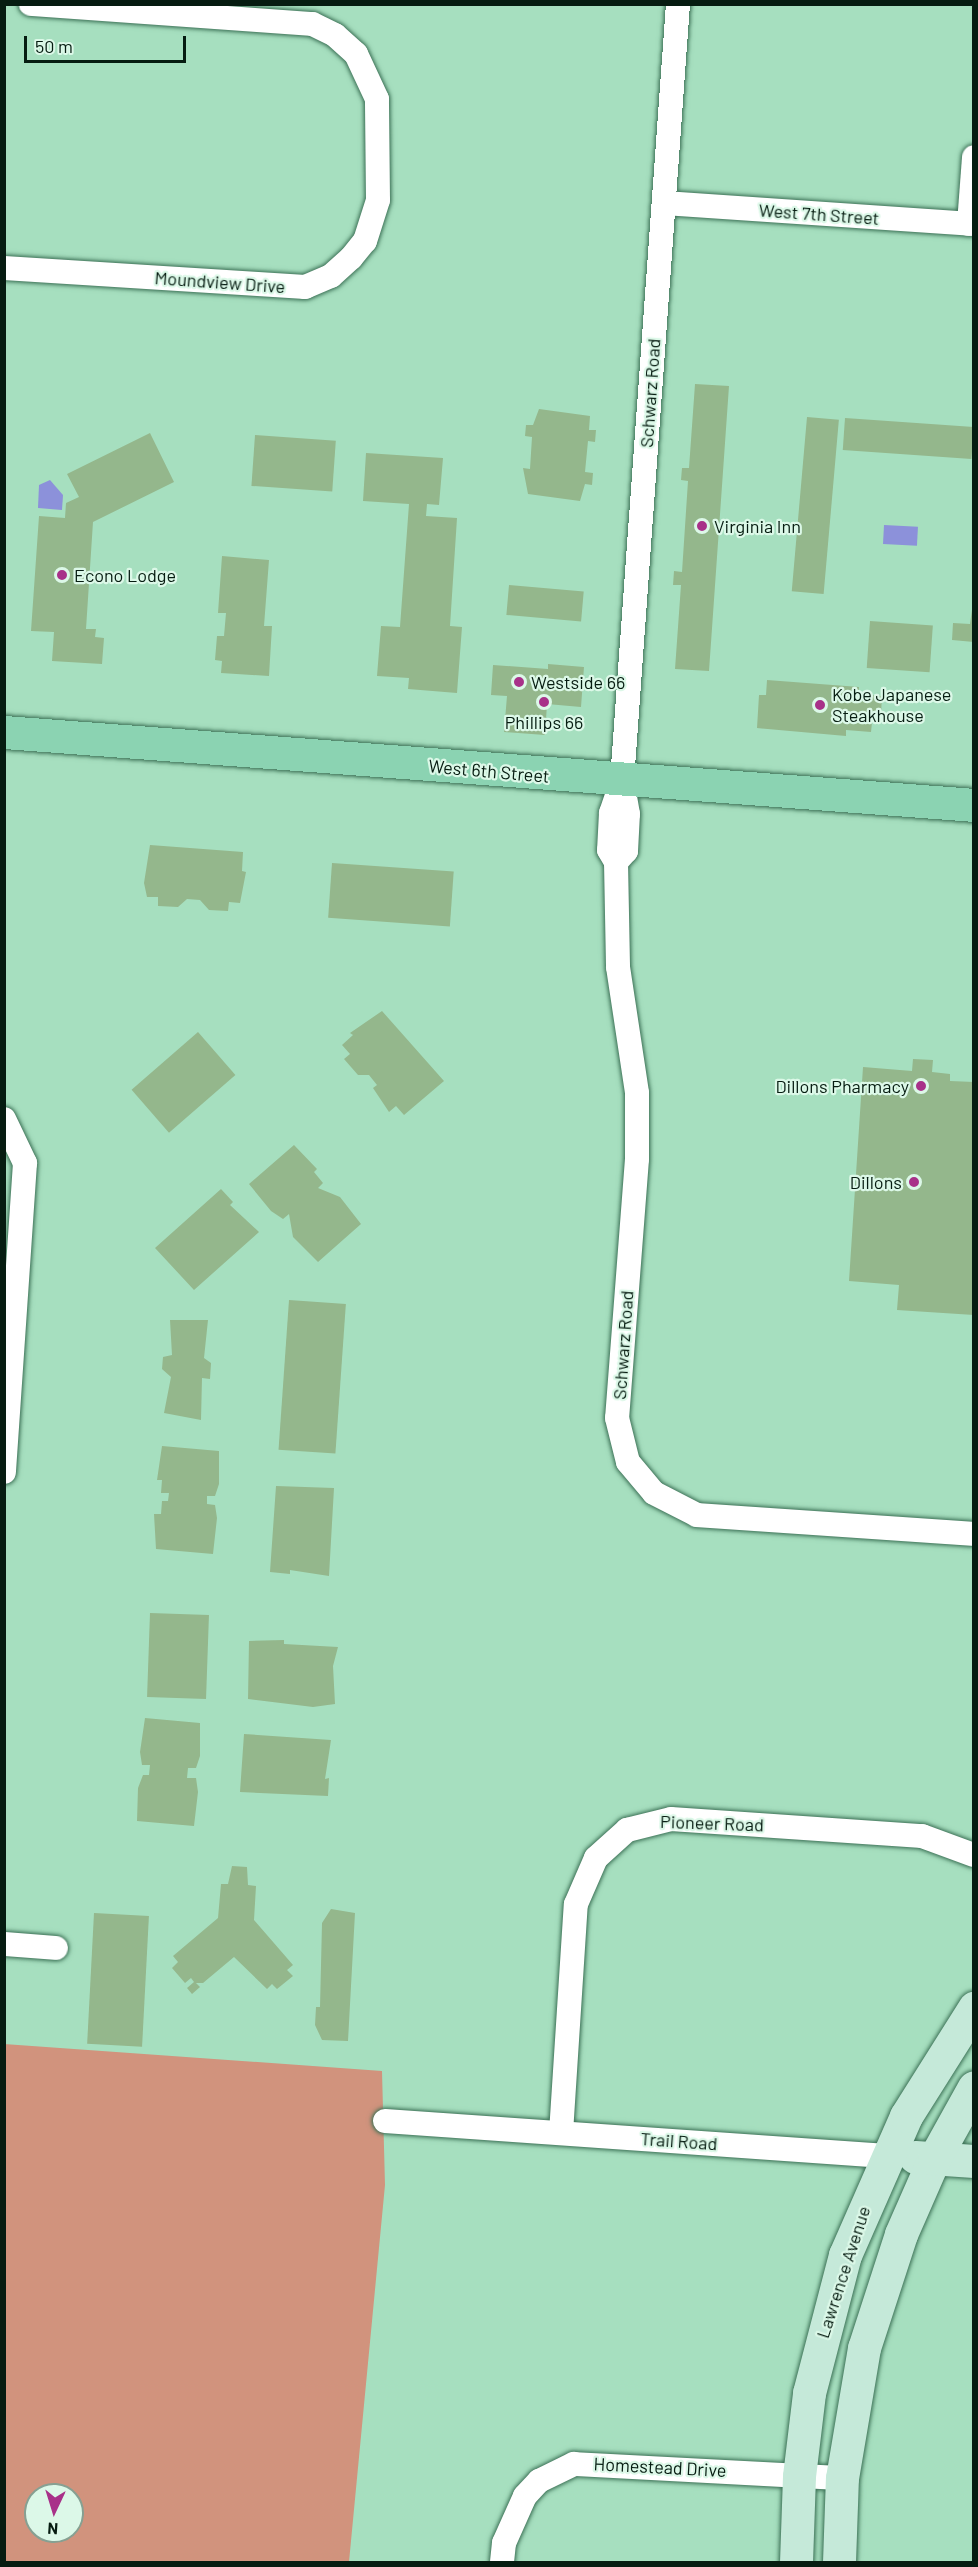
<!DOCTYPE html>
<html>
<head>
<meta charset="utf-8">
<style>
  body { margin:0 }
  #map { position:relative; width:978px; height:2567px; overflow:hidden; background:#a6dfbf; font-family:Barlow,sans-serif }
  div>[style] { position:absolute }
  .green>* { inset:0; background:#d1937d }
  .water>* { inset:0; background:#8c91da; transform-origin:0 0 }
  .building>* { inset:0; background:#94b78c; transform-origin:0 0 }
  .roads { filter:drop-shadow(0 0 2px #3c7156) drop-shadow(0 0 2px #3c7156) }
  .street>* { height:24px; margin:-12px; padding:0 12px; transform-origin:12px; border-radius:12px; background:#fff }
  .secondary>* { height:33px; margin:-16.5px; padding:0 16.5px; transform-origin:16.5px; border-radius:16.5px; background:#c5e9d9 }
  .primary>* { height:33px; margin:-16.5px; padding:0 16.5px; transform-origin:16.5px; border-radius:16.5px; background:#8bd3b2 }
  .dots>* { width:16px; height:16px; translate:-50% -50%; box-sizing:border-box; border:3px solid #dcf8e8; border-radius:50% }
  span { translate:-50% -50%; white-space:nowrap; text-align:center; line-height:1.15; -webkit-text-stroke:4.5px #dcf8e8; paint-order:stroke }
  .street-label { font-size:18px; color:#061c11 }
  .poi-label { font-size:18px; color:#061c11 }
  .left { translate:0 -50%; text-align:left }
  .right { translate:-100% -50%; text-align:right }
  .frame { position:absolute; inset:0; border:6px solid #061c11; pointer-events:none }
  .north { position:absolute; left:24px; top:2483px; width:60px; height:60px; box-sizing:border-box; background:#dcf8e8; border:2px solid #86a092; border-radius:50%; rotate:184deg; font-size:16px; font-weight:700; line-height:24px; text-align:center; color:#061c11 }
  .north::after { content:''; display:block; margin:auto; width:21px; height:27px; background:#a83189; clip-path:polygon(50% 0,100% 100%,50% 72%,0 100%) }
  .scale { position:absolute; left:24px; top:36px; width:162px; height:27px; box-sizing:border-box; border:3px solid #061c11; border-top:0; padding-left:8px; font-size:18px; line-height:21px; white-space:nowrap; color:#061c11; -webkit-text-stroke:4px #dcf8e8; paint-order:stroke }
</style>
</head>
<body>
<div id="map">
  <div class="green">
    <div style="clip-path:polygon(evenodd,4px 2044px,382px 2071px,385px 2185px,349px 2562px,5px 2562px,4px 2044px,36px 2495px,72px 2495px,72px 2531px,36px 2531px,36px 2495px)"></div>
  </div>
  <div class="water">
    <div style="clip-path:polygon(50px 480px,63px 495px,62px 510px,38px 508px,39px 485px)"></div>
    <div style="left:884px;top:525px;width:34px;height:19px;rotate:3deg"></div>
  </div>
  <div class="building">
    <div style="clip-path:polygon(695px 384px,729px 386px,709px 671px,675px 669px,681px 585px,673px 585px,674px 571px,682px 572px,688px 481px,681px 480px,682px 468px,689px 468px)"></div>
    <div style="clip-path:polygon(539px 409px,590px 416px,589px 430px,596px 430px,595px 442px,588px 441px,585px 472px,593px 473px,592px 485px,585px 484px,580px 501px,528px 494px,523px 468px,530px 469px,532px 437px,525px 436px,526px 425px,533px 425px)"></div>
    <div style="left:807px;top:417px;width:32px;height:175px;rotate:5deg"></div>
    <div style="left:845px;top:418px;width:129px;height:32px;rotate:4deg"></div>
    <div style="clip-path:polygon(150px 433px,174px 482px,93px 522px,86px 629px,96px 629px,95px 637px,104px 638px,102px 664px,52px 661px,54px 632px,31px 631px,39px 516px,65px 518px,66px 503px,79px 497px,67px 474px)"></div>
    <div style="left:255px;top:435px;width:81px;height:51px;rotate:4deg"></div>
    <div style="clip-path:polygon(366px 453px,443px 458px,439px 505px,427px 504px,426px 516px,457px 518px,450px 626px,462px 627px,457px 693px,408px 689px,409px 678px,377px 676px,381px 626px,400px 627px,409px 504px,363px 501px)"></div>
    <div style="clip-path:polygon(222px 556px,269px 560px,264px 626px,272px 626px,269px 676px,221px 673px,222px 661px,215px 660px,217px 636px,224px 636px,226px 613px,218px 613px)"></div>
    <div style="left:509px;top:585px;width:75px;height:30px;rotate:5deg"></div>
    <div style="clip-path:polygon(974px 595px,974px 642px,952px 640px,953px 623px,970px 624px)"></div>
    <div style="left:870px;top:621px;width:63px;height:47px;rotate:4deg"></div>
    <div style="clip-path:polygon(548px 664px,584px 667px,581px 707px,547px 704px,545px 735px,504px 732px,507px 696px,491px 695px,493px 665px,548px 669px)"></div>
    <div style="clip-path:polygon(767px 680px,859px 687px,859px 694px,882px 696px,881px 714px,873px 713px,871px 732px,846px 730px,846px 736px,757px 728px,759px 695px,766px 695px)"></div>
    <div style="clip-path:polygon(150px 845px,243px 852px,242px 871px,246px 872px,240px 903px,229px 902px,228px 911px,209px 910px,200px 900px,187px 899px,178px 907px,158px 906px,158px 897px,147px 897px,144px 883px)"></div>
    <div style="left:332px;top:863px;width:122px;height:55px;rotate:4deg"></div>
    <div style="clip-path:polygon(382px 1011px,444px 1081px,404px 1115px,396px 1106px,389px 1112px,373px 1088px,377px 1085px,369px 1075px,358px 1075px,344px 1059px,350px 1054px,342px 1045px,353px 1035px,350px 1033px)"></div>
    <div style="left:198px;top:1032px;width:57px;height:88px;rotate:49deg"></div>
    <div style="clip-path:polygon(913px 1059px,933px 1060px,932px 1072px,950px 1074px,950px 1081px,974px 1082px,974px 1315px,897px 1310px,899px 1285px,849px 1281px,863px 1067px,912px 1071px)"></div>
    <div style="clip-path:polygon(294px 1145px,317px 1169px,314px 1172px,323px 1183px,318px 1188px,340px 1197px,361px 1224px,318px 1262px,293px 1237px,289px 1214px,283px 1219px,271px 1211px,249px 1184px)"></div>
    <div style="clip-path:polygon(221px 1189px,233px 1202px,230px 1205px,259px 1232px,194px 1290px,155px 1248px)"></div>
    <div style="left:289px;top:1300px;width:57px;height:150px;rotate:4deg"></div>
    <div style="clip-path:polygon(170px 1320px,208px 1320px,204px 1358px,211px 1363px,210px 1379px,202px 1378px,201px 1420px,164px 1413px,171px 1377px,162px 1369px,163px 1357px,172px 1355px)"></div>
    <div style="clip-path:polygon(162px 1446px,219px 1451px,219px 1484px,215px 1496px,207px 1496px,207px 1504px,215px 1505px,217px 1518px,213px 1554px,156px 1549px,154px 1514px,161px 1514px,162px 1501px,168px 1501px,169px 1493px,161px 1493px,162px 1480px,157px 1480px)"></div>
    <div style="clip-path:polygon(276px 1486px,334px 1488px,329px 1576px,290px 1570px,290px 1574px,270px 1572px)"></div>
    <div style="left:150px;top:1613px;width:59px;height:84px;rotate:2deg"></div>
    <div style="clip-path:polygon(284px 1640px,284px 1644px,338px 1647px,333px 1666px,335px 1704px,313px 1707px,248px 1699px,249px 1641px)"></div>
    <div style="clip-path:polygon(145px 1718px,200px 1723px,200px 1756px,196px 1768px,188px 1768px,187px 1778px,196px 1778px,198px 1792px,194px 1826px,137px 1821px,138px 1788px,143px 1775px,149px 1775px,150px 1765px,142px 1765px,140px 1752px)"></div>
    <div style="clip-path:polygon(244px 1734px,331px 1740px,325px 1779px,329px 1778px,328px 1796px,240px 1792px)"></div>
    <div style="clip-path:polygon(232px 1866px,247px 1867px,248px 1885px,256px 1886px,254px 1920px,293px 1965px,287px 1970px,293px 1976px,277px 1989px,272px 1984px,267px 1989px,234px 1957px,203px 1983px,196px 1983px,200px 1987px,192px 1994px,187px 1988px,194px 1982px,191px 1978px,185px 1983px,172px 1968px,178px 1962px,173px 1956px,218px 1918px,221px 1884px,228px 1884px)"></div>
    <div style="clip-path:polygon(331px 1909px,355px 1913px,348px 2041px,322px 2040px,315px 2025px,316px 2007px,320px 2007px,322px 1923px)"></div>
    <div style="left:94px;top:1913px;width:55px;height:131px;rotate:3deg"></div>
  </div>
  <div class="roads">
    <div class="street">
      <div style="left:665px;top:203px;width:310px;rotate:3.9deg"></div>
      <div style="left:969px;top:224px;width:67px;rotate:-85.7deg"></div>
      <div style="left:4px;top:268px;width:302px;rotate:3.6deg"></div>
      <div style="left:305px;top:287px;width:28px;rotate:-23deg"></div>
      <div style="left:331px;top:276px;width:27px;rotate:-42deg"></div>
      <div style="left:351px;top:258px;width:22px;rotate:-51deg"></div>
      <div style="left:365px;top:241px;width:43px;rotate:-72.4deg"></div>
      <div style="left:378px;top:200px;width:101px;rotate:-90.6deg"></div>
      <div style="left:377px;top:99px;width:50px;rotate:-115deg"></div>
      <div style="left:356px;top:54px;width:28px;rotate:-138deg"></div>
      <div style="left:335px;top:35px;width:25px;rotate:-154deg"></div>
      <div style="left:312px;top:24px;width:282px;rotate:-175.9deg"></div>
      <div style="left:622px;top:781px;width:34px;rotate:109deg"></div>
      <div style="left:611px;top:813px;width:37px;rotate:93deg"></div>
      <div style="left:609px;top:850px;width:14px;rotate:60deg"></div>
      <div style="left:616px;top:862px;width:105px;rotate:88.9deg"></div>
      <div style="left:618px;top:967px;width:127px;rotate:81.4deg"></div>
      <div style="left:637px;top:1093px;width:66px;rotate:90deg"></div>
      <div style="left:637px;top:1159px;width:260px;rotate:94.4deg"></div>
      <div style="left:617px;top:1418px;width:45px;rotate:76deg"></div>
      <div style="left:628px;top:1462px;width:40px;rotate:50deg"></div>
      <div style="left:654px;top:1493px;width:48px;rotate:27.1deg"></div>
      <div style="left:697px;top:1515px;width:278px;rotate:3.9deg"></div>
      <div style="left:616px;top:862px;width:15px;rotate:-48deg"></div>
      <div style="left:626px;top:851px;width:37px;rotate:-87deg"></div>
      <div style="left:628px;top:814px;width:34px;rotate:-100deg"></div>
      <div style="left:622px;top:781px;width:779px;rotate:-85.88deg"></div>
      <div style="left:4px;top:1119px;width:49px;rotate:64.5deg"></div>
      <div style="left:25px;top:1163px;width:310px;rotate:93.9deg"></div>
      <div style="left:4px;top:1944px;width:52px;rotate:4.4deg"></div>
      <div style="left:385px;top:2121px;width:502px;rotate:4deg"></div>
      <div style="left:561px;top:2133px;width:229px;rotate:-86.3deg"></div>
      <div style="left:576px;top:1904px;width:50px;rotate:-66.5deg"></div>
      <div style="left:596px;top:1858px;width:42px;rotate:-42.1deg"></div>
      <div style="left:627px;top:1830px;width:45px;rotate:-14deg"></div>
      <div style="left:671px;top:1819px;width:252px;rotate:3.9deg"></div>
      <div style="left:922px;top:1836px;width:55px;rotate:20.1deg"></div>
      <div style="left:502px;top:2562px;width:19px;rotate:-84deg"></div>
      <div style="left:504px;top:2543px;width:51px;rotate:-65.9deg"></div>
      <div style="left:525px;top:2496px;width:21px;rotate:-47deg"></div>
      <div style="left:539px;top:2481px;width:39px;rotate:-26deg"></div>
      <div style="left:574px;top:2464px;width:268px;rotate:3deg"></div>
    </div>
    <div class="secondary">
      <div style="left:915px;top:2157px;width:59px;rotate:3.9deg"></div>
      <div style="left:796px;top:2562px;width:86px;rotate:-88deg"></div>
      <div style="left:799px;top:2476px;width:84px;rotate:-83.1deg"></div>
      <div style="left:809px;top:2393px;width:143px;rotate:-75.4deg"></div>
      <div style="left:845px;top:2255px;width:152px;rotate:-66.3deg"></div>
      <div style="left:906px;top:2116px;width:128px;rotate:-57.8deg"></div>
      <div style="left:839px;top:2562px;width:84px;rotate:-88deg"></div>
      <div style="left:842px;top:2478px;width:132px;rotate:-80.4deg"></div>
      <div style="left:864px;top:2348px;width:120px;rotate:-72deg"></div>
      <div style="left:901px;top:2234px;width:82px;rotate:-66.3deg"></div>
      <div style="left:934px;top:2159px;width:82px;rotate:-60.9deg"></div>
    </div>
    <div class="primary">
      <div style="left:4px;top:732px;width:973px;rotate:4.3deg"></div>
    </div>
  </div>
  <div class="dots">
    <div style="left:702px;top:526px;background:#a83189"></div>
    <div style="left:62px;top:575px;background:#a83189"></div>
    <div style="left:519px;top:682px;background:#a83189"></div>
    <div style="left:544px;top:702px;background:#a83189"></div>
    <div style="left:820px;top:705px;background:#a83189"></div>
    <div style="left:921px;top:1086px;background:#a83189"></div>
    <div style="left:914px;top:1182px;background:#a83189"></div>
  </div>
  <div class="street-label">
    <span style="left:819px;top:214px;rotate:4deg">West 7th Street</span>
    <span style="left:220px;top:282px;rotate:4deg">Moundview Drive</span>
    <span style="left:650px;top:393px;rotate:-86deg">Schwarz Road</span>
    <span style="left:489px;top:771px;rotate:5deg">West 6th Street</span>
    <span style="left:623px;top:1345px;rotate:-86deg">Schwarz Road</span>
    <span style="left:712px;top:1823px;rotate:2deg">Pioneer Road</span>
    <span style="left:679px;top:2141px;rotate:4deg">Trail Road</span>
    <span style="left:843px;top:2272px;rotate:-72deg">Lawrence Avenue</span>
    <span style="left:660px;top:2467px;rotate:3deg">Homestead Drive</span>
  </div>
  <div class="poi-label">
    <span class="left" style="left:714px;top:526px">Virginia Inn</span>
    <span class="left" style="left:74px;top:575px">Econo Lodge</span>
    <span class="left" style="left:531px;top:682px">Westside 66</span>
    <span class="left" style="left:832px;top:705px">Kobe Japanese<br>Steakhouse</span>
    <span style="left:544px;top:722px">Phillips 66</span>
    <span class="right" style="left:909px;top:1086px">Dillons Pharmacy</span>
    <span class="right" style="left:902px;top:1182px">Dillons</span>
  </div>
  <div class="frame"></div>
  <div class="north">N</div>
  <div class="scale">50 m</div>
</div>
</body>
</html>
